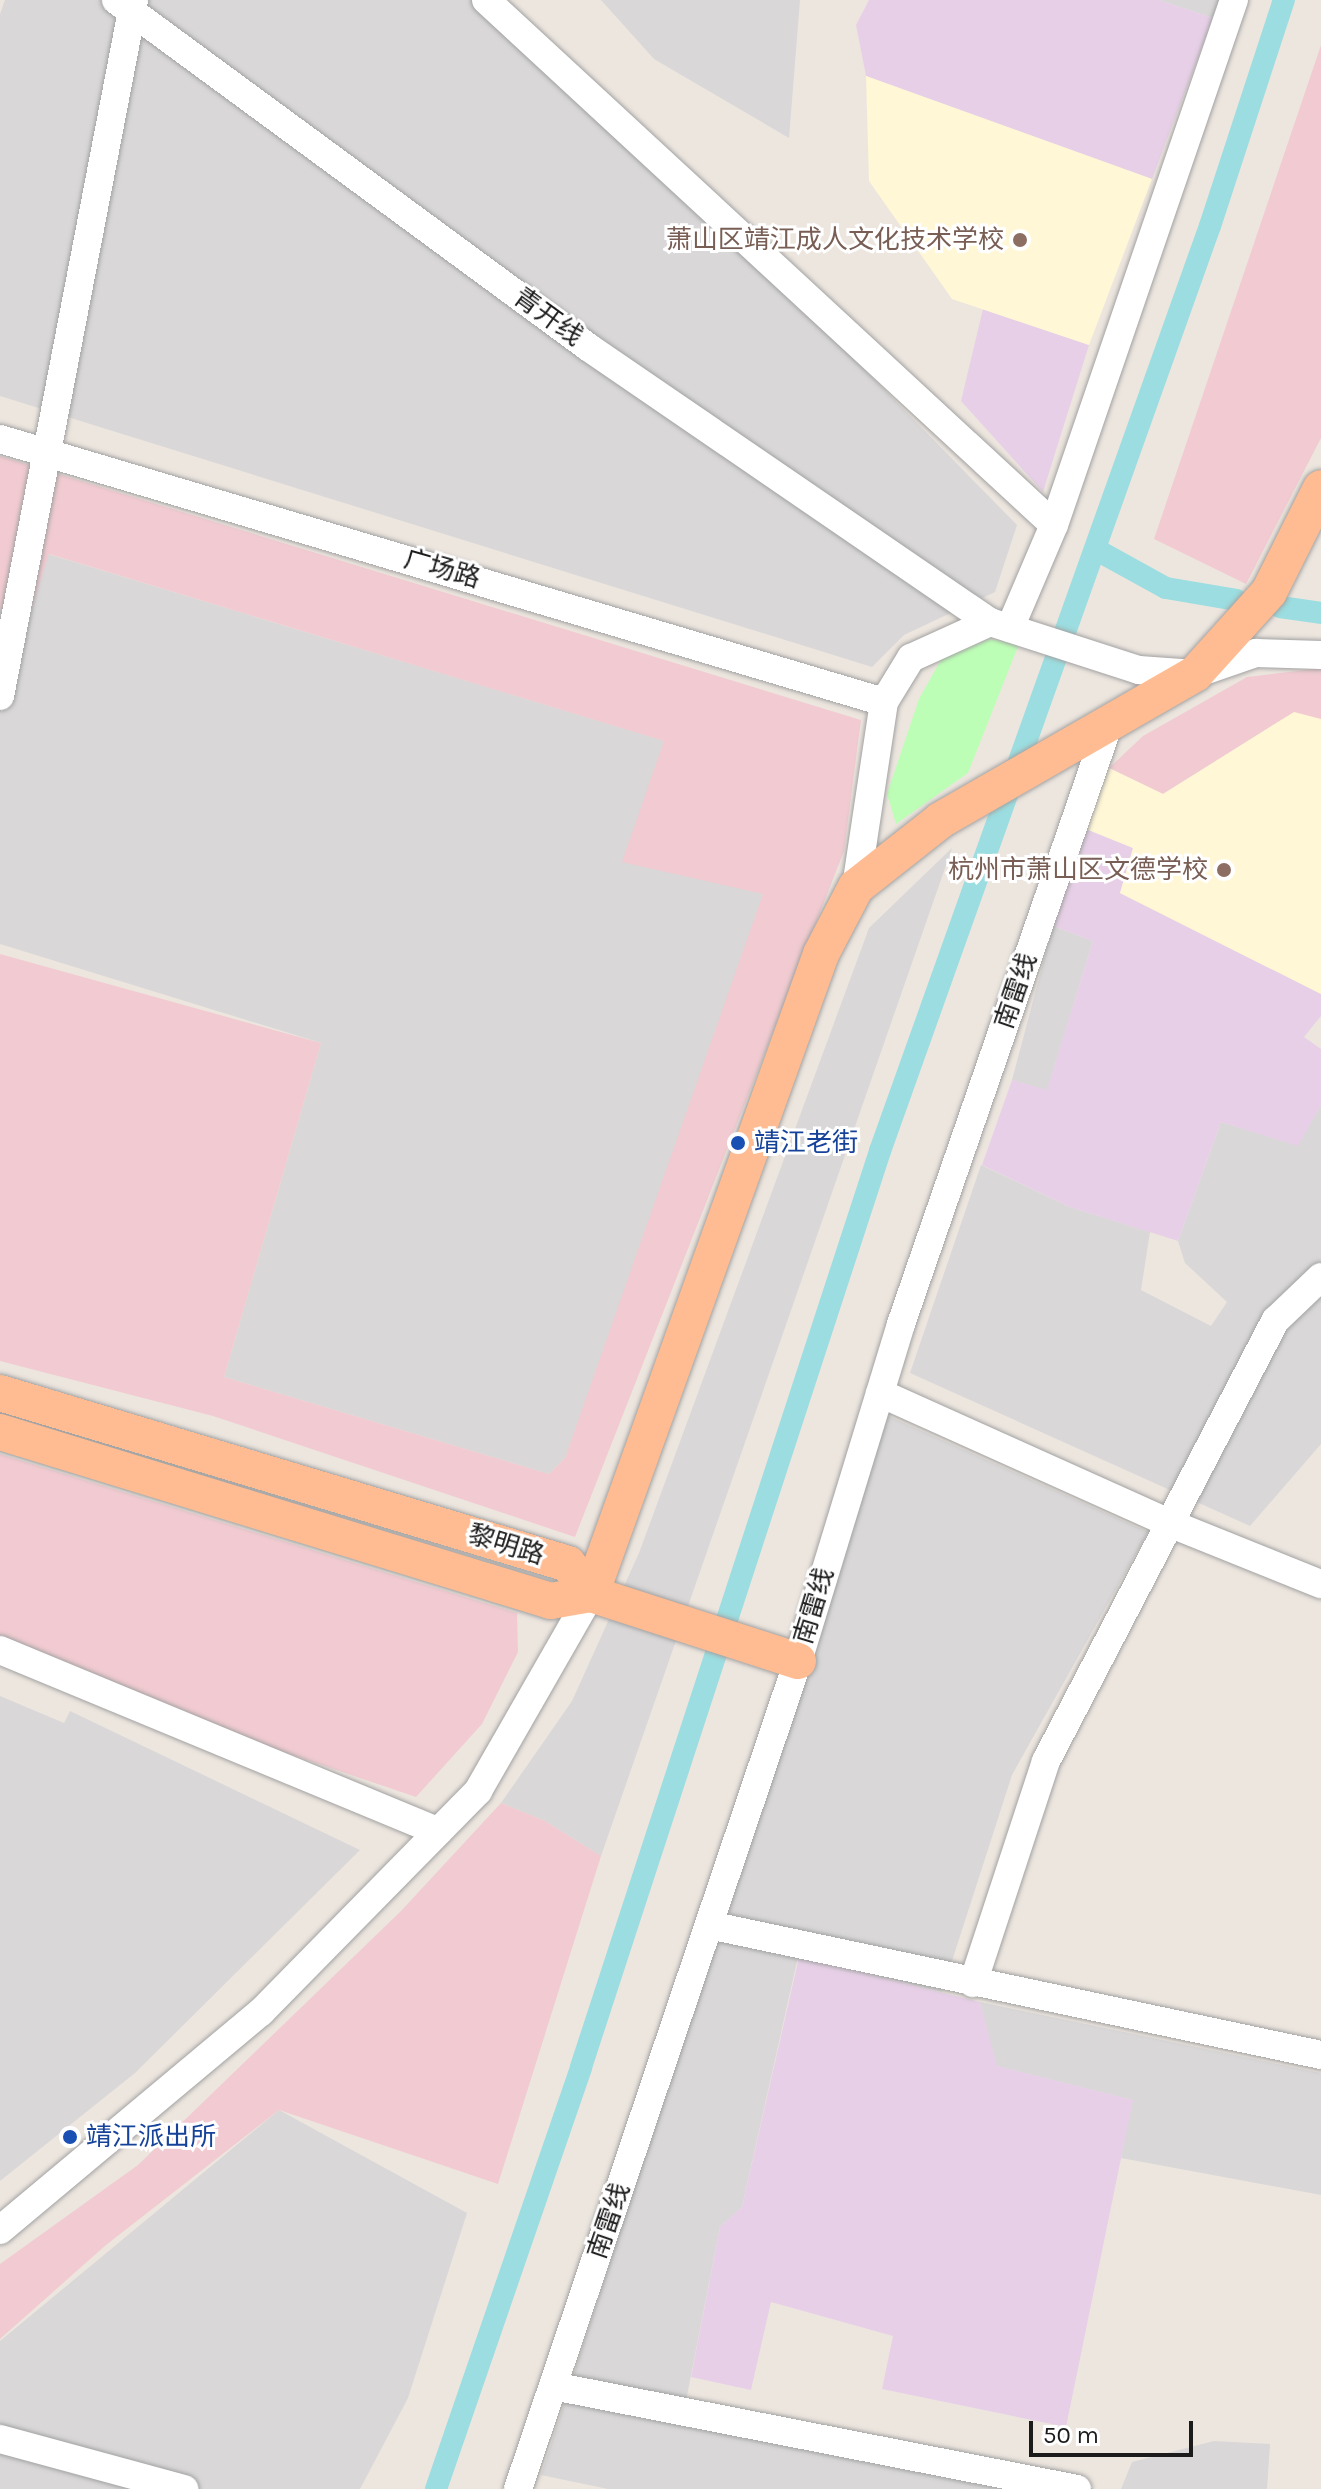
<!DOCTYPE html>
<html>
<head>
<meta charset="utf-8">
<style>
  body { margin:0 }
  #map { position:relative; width:1321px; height:2489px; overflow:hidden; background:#ede6df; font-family:Karla,"Noto Sans SC",sans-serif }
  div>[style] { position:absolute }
  .residential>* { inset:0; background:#d9d7d8 }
  .commercial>* { inset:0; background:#f1cbd1 }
  .industrial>* { inset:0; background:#e7d0e7 }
  .education>* { inset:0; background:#fff7d6 }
  .park>* { inset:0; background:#bdfeb6 }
  .canal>* { height:22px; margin:-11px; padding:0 11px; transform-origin:11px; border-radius:11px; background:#9bdde0 }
  .roads { filter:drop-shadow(0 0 2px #a2a2a2) drop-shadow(0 0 2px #a2a2a2) }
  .minor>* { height:28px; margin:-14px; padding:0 14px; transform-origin:14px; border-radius:14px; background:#fff }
  .major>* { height:36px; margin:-18px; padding:0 18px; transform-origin:18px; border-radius:18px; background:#ffbc92 }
  .dots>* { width:22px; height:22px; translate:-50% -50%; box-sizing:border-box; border:4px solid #fff; border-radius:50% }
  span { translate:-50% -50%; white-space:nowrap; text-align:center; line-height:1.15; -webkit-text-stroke:6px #fff; paint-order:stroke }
  .education-label { font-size:26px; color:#785e54 }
  .right { translate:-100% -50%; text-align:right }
  .street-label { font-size:26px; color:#1b1b1b }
  .transit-label { font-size:26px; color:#164399 }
  .left { translate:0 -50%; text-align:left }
  .scale { position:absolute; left:1029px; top:2421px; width:164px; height:36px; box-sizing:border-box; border:4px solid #1b1b1b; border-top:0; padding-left:10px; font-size:24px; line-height:28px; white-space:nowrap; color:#1b1b1b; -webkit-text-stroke:6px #fff; paint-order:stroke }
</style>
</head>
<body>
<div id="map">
  <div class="residential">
    <div style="clip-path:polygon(5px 0,493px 0,653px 154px,1017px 525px,995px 592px,904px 635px,872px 667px,0 396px,0 14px)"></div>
    <div style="clip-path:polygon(601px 0,800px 0,789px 138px,654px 59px)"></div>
    <div style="clip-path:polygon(1159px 0,1219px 0,1213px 18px)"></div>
    <div style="clip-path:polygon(48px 554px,665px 741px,763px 894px,719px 1041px,565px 1458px,549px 1474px,224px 1377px,321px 1043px,0 944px,0 609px,29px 617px)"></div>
    <div style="clip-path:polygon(952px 848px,601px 1856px,545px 1821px,501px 1803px,572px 1701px,639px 1553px,869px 928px)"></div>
    <div style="clip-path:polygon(1053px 926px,1093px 941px,1047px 1091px,1012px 1080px)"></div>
    <div style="clip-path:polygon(1321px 1105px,1321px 1444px,1250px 1526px,910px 1373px,981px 1165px,1070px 1207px,1150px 1232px,1141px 1290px,1211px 1326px,1227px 1302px,1185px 1263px,1178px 1241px,1221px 1122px,1298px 1145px)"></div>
    <div style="clip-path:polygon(886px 1415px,1148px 1532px,1012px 1775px,942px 1992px,798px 1957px,742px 2207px,720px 2227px,684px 2411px,1077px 2489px,608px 2489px,541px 2475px)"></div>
    <div style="clip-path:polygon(0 1696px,64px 1723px,70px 1711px,360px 1850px,135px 2073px,0 2181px)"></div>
    <div style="clip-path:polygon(980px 2002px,1321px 2073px,1321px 2195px,1121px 2158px,1132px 2100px,996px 2066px)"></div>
    <div style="clip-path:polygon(279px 2110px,467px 2213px,408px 2398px,360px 2489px,0 2489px,0 2341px)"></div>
    <div style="clip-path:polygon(1214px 2441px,1270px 2444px,1267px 2489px,1121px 2489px,1132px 2462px)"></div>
  </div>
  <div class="commercial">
    <div style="clip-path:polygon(1321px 45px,1321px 438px,1246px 584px,1154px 539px)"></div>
    <div style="clip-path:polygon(0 456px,861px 720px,844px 851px,575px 1537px,213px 1416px,0 1361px,0 954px,321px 1043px,224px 1377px,549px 1474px,565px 1458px,763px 894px,622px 862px,664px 741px,49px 554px,29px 617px,0 609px)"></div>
    <div style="clip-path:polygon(1321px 668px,1321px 725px,1286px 717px,1163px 794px,1109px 768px,1143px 736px,1247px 677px)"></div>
    <div style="clip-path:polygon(0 1454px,517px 1613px,518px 1652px,482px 1724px,416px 1797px,0 1656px)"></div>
    <div style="clip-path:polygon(501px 1803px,545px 1821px,601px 1856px,498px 2184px,279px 2110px,106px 2245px,0 2339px,0 2264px,138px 2165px,401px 1911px)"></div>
  </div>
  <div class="industrial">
    <div style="clip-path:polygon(869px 0,1159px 0,1213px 18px,1152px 179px,866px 76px,856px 25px)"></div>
    <div style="clip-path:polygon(983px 309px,1089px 345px,1043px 492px,961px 401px)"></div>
    <div style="clip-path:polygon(1086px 829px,1133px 848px,1120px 893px,1321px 994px,1321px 1016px,1304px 1037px,1321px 1049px,1321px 1105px,1298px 1146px,1221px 1122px,1178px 1241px,1070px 1207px,982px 1165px,1012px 1080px,1047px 1090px,1093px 941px,1053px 926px)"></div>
    <div style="clip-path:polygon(799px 1957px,980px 2002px,997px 2066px,1133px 2100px,1066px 2427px,882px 2389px,893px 2336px,771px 2302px,751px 2390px,691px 2377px,720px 2227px,742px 2207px)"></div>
  </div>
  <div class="education">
    <div style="clip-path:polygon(866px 76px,1152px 179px,1089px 345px,952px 299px,869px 181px)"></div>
    <div style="clip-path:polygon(1294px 712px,1321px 719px,1321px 994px,1120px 893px,1133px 848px,1086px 829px,1109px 768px,1163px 794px)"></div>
  </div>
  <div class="park">
    <div style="clip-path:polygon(990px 639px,1019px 644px,968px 773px,896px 824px,887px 794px,919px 699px,942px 658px)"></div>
  </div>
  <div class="canal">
    <div style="left:1095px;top:549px;width:81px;rotate:28.8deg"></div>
    <div style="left:1166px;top:588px;width:71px;rotate:9.7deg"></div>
    <div style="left:1280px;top:607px;width:41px;rotate:8.3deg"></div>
    <div style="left:436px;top:2489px;width:446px;rotate:-71deg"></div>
    <div style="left:581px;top:2067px;width:964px;rotate:-71.92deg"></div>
    <div style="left:880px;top:1151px;width:982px;rotate:-70.37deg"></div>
    <div style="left:1210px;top:226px;width:238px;rotate:-71.9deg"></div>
  </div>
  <div class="roads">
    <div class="minor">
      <div style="left:116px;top:0;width:586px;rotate:36.32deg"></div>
      <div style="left:588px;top:347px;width:487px;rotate:34.4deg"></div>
      <div style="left:486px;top:0;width:773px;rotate:42.75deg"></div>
      <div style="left:0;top:439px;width:922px;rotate:16.57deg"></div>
      <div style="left:1010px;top:628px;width:112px;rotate:-66.9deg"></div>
      <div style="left:1054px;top:525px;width:555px;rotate:-71.08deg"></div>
      <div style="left:0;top:696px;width:709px;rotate:-79.1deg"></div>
      <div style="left:856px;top:887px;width:187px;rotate:-81.4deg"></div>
      <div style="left:884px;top:702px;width:52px;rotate:-58.5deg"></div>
      <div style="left:911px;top:658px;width:87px;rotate:-24.5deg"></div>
      <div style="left:990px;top:622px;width:157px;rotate:17.9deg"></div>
      <div style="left:1139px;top:670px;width:56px;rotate:4.1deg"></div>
      <div style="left:1195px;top:674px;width:65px;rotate:-19deg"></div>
      <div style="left:1256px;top:653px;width:65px;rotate:1.8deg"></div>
      <div style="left:880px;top:1393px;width:317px;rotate:24.2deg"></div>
      <div style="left:1169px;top:1523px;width:164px;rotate:21.9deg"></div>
      <div style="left:0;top:1650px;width:474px;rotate:22.5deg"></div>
      <div style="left:709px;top:1925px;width:626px;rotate:11.99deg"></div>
      <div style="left:973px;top:1983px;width:234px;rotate:-71.8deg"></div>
      <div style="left:1046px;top:1761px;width:497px;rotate:-62.5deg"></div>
      <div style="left:1276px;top:1320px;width:62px;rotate:-43.7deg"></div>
      <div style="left:0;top:2230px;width:340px;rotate:-39.9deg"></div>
      <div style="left:261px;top:2012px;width:310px;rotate:-45.5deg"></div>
      <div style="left:478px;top:1791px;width:227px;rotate:-60.2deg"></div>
      <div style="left:553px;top:2386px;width:534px;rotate:11.12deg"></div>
      <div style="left:0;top:2439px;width:191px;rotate:15.2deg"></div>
      <div style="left:518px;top:2489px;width:874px;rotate:-71.32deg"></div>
      <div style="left:798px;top:1661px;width:352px;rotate:-73deg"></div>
      <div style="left:901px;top:1324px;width:636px;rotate:-70.91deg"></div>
    </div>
    <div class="major">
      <div style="left:0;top:1393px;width:593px;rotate:16.75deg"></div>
      <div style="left:568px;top:1564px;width:38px;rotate:53deg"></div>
      <div style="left:591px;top:1594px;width:41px;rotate:170.1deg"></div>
      <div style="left:551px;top:1601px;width:576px;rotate:-162.95deg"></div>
      <div style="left:798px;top:1661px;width:218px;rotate:-162.1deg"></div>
      <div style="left:591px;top:1594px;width:680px;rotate:-70.23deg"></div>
      <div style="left:821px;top:954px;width:76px;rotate:-62.4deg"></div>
      <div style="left:856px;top:887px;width:108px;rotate:-38.2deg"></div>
      <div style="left:941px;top:820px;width:293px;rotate:-29.9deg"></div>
      <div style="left:1195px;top:674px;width:110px;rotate:-47.9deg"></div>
      <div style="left:1269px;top:592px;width:116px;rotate:-63.4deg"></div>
    </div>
  </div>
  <div class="dots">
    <div style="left:1020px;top:240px;background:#8d6e63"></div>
    <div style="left:1224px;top:870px;background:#8d6e63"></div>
    <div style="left:738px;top:1143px;background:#1a4fb4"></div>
    <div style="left:70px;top:2137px;background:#1a4fb4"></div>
  </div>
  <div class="education-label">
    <span class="right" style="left:1004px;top:240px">萧山区靖江成人文化技术学校</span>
    <span class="right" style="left:1208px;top:870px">杭州市萧山区文德学校</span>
  </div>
  <div class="street-label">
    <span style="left:548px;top:317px;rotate:36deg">青开线</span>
    <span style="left:442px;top:569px;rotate:16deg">广场路</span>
    <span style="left:1016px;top:991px;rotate:-71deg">南雷线</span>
    <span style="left:506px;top:1545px;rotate:17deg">黎明路</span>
    <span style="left:814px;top:1606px;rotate:-73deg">南雷线</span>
    <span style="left:609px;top:2221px;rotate:-71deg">南雷线</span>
  </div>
  <div class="transit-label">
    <span class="left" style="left:754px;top:1143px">靖江老街</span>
    <span class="left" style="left:86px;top:2137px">靖江派出所</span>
  </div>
  <div class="scale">50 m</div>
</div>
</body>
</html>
